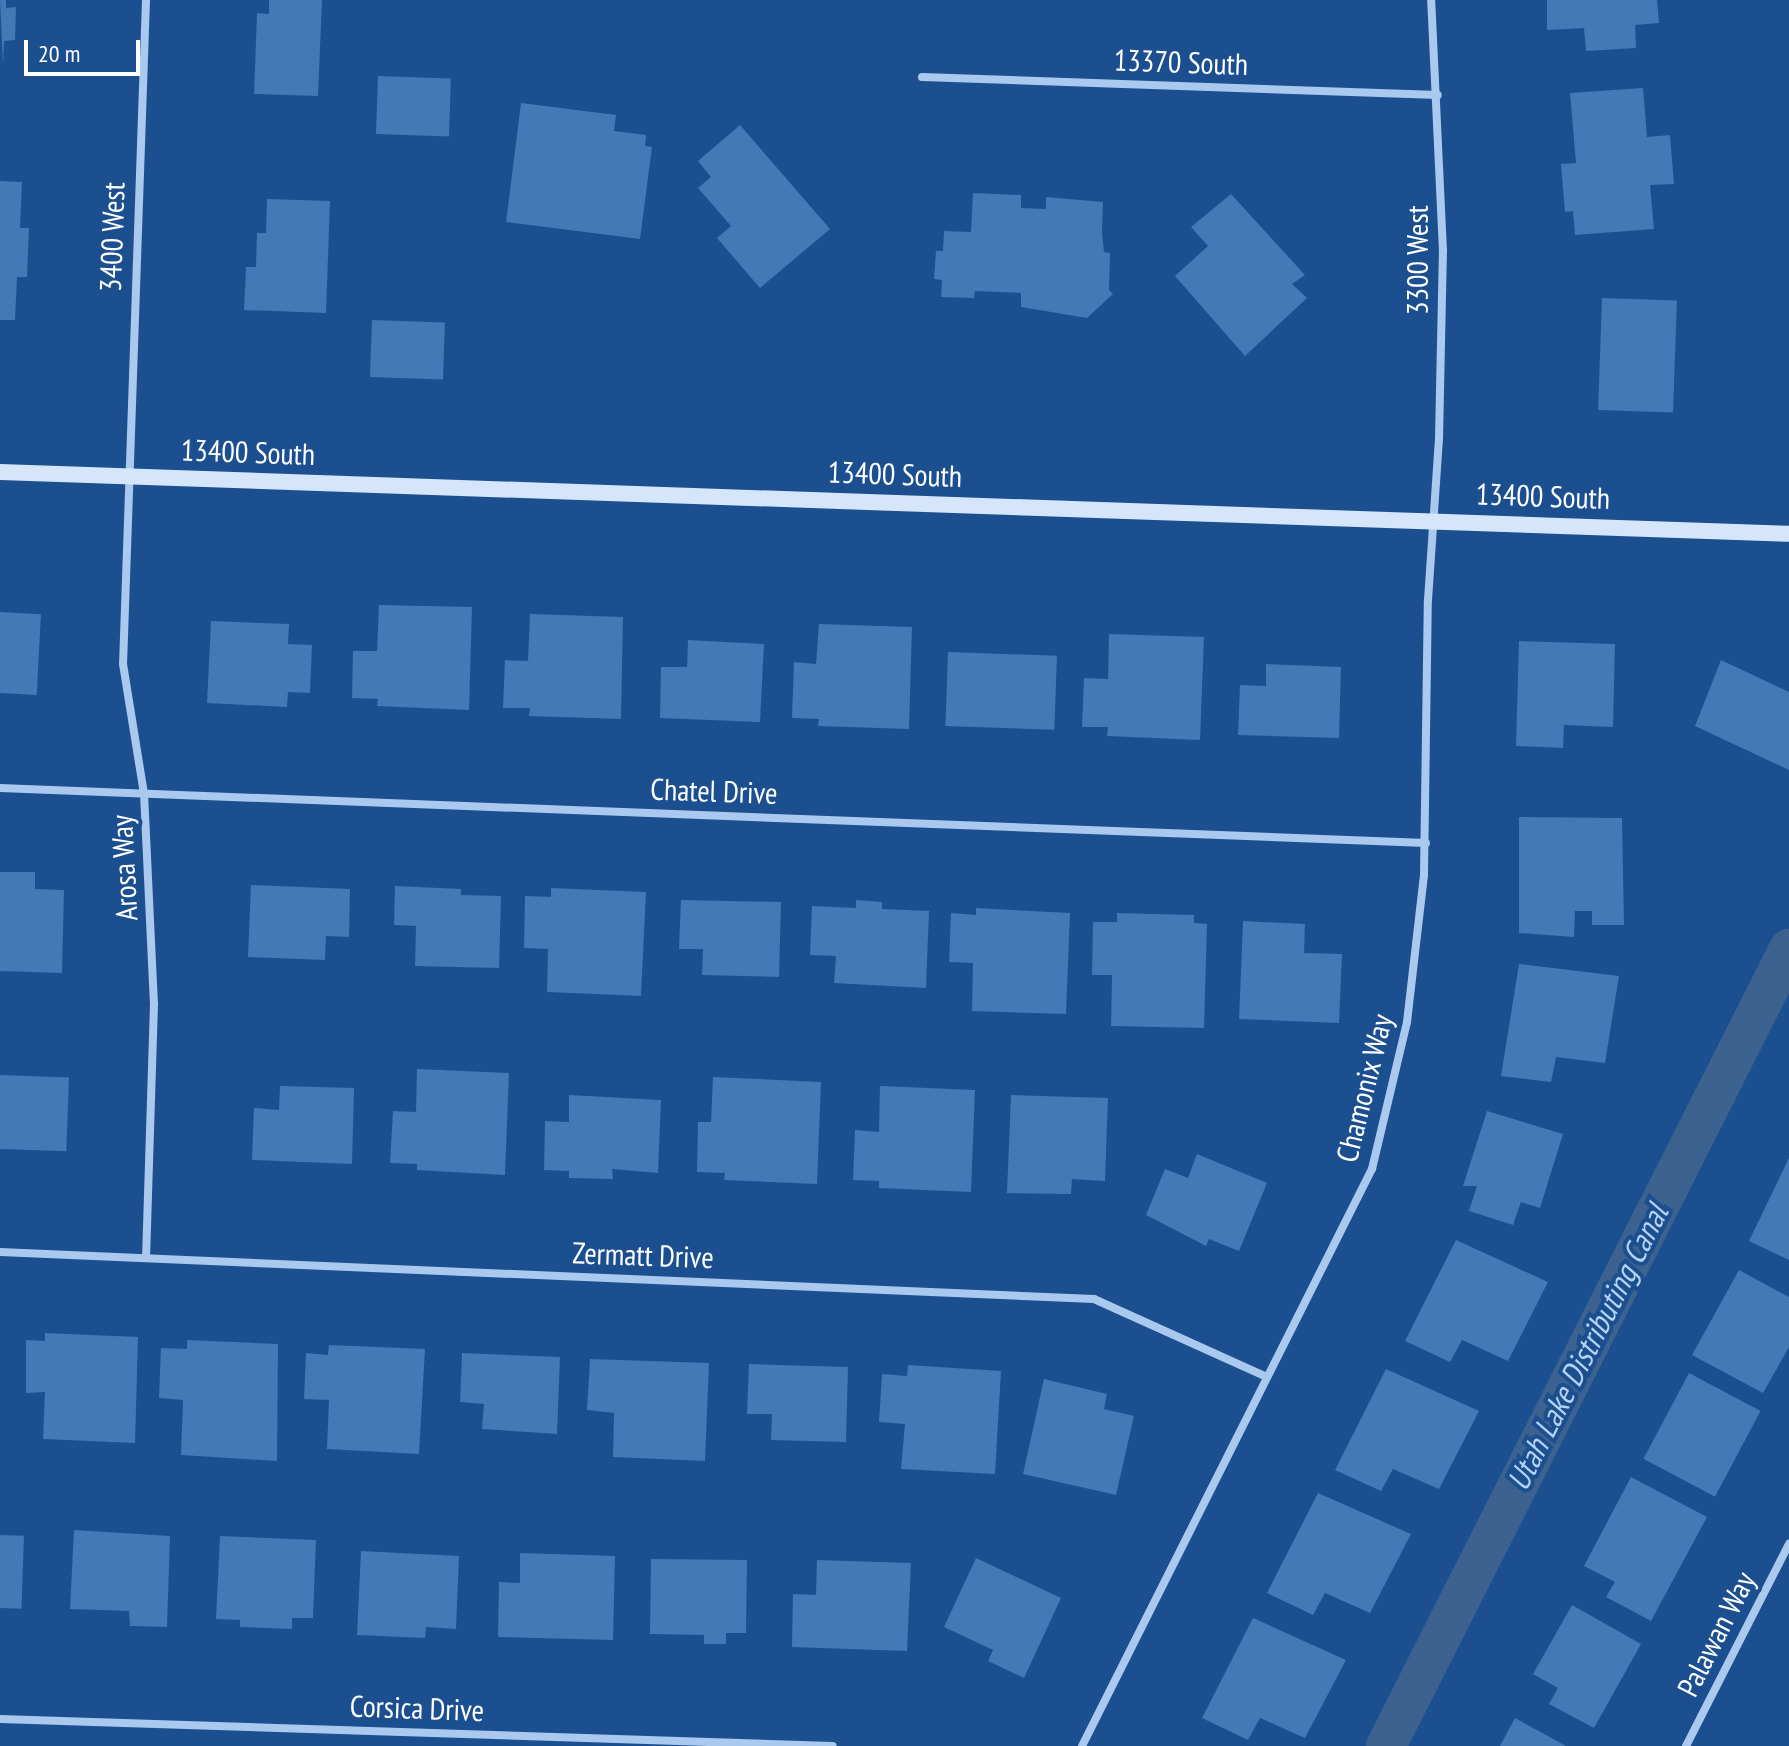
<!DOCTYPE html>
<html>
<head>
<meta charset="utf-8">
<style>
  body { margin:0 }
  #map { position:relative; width:1789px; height:1746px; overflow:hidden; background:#1b4f8f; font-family:"PT Sans Narrow",sans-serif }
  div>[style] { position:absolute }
  .canal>* { height:40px; margin:-20px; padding:0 20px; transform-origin:20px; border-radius:20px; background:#3c6290 }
  .building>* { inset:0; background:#4478b7; transform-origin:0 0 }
  .street>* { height:8px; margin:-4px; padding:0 4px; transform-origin:4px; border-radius:4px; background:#a9c9ee }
  .secondary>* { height:16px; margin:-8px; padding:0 8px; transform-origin:8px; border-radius:8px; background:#d6e6fa }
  span { translate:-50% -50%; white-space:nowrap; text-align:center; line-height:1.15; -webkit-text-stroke:8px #1b4f8f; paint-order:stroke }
  .street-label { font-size:30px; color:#fff }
  .water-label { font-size:32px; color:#b5d3f5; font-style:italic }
  .scale { position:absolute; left:24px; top:40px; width:116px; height:36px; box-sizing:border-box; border:4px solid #fff; border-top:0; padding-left:10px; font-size:24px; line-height:28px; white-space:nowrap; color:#fff; -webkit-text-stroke:6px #1b4f8f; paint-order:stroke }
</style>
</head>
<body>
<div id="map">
  <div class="canal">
    <div style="left:1386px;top:1746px;width:893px;rotate:-63.18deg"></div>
  </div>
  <div class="building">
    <div style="clip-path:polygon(0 0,6px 0,6px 8px,16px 7px,15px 40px,4px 41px,3px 65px)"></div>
    <div style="clip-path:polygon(269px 0,322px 0,318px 96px,254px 94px,257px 13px,269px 14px)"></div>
    <div style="clip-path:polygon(1547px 0,1657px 0,1659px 23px,1635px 25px,1636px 48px,1586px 51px,1584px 28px,1547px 30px)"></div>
    <div style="left:378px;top:76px;width:73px;height:58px;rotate:2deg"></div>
    <div style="clip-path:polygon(1643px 88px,1647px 137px,1670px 135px,1674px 184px,1650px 185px,1654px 229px,1575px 235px,1573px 211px,1565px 212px,1561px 164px,1576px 163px,1570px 93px)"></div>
    <div style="clip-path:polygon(521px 103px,616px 115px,614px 131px,646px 135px,645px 146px,652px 147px,640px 239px,506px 222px)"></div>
    <div style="clip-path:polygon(740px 125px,830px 229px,760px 288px,717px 238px,731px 226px,698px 188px,711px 177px,698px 161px)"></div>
    <div style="clip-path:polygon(0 181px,22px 182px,20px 228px,29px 228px,27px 277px,17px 277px,15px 320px,0 320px)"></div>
    <div style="clip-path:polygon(973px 193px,1021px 195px,1021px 208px,1046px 209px,1046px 197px,1103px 202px,1102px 232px,1104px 252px,1110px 253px,1109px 290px,1113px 294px,1087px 318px,1021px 307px,1021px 293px,975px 291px,974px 298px,941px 297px,942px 280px,934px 279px,936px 251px,943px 251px,944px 231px,971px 232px)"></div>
    <div style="clip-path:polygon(1231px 194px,1305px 275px,1292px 284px,1307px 298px,1245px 356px,1175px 276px,1208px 246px,1191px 227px)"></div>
    <div style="clip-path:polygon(267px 199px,330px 201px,326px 313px,244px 310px,246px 267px,256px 267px,257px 233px,266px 233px)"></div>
    <div style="left:1602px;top:298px;width:75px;height:112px;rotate:2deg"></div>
    <div style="left:372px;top:320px;width:73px;height:57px;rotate:2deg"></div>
    <div style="clip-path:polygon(379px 605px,472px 607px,469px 710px,377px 706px,378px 699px,352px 698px,353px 651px,377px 651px)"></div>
    <div style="left:0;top:612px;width:41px;height:81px;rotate:3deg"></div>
    <div style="clip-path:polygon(530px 614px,623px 617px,621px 719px,529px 716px,530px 708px,503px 708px,505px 660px,528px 661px)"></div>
    <div style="clip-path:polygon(211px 621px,289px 624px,288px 644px,312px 645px,310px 693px,288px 692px,287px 707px,207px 703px)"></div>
    <div style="clip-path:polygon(819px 624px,912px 627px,909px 729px,818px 726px,819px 719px,792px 718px,794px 662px,816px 664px)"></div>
    <div style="clip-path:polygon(1109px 634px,1204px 637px,1200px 740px,1107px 736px,1108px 727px,1082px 727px,1084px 678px,1108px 679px)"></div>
    <div style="clip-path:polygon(688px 640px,764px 644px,760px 722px,660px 718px,661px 667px,687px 667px)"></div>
    <div style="clip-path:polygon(1519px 641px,1615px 644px,1613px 727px,1564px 725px,1563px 748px,1516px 746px)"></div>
    <div style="left:948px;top:652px;width:109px;height:74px;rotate:2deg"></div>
    <div style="clip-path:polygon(1721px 660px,1789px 692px,1789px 770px,1695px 726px)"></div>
    <div style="clip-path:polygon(1266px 664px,1341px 667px,1339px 738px,1238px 735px,1240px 685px,1266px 686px)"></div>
    <div style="clip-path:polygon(1519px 817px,1622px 818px,1624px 925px,1592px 925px,1592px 911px,1575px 911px,1574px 937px,1519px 933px)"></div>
    <div style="clip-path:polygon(0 872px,35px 872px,35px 889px,64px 890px,62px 973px,0 971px)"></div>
    <div style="clip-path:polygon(251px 885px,350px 889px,349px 937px,326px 936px,325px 960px,248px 957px)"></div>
    <div style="clip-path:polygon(395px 886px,461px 889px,461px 895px,501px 896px,499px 968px,415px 966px,416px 926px,394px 925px)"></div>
    <div style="clip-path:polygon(551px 888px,646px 892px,641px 996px,547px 992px,548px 949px,524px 948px,525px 896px,551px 897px)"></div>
    <div style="clip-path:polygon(681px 900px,781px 902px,779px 977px,702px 975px,703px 949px,679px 949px)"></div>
    <div style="clip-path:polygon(856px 900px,882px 902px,882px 909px,929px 911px,926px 988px,834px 983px,836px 956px,810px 955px,812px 906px,856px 908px)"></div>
    <div style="clip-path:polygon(976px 908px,1070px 913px,1066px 1014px,972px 1011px,973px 963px,949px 962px,951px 913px,976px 915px)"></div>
    <div style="clip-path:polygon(1117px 913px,1194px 915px,1194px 923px,1207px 924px,1204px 1028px,1111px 1026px,1112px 975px,1092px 975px,1093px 922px,1117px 922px)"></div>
    <div style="clip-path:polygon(1243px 921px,1305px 924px,1304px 953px,1342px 954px,1339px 1023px,1239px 1019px)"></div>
    <div style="clip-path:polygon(1519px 964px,1619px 976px,1605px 1063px,1556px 1057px,1551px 1082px,1501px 1076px)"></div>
    <div style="clip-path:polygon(417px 1069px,509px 1073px,505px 1175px,417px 1170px,417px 1164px,390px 1163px,393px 1111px,416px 1112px)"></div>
    <div style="left:0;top:1075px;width:69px;height:74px;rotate:2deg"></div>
    <div style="clip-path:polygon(713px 1077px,821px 1082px,817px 1184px,724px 1180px,725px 1173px,697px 1172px,698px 1122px,711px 1122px)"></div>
    <div style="clip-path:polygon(280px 1086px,354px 1088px,352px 1164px,252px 1160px,254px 1108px,279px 1110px)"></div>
    <div style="clip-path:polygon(880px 1086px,975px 1090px,971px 1192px,879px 1188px,879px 1181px,853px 1180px,855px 1130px,879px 1132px)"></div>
    <div style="clip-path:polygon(569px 1095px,661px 1100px,658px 1173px,612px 1169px,613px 1179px,569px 1178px,569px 1171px,544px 1170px,545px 1121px,569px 1122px)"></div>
    <div style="clip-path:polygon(1011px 1095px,1108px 1098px,1105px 1181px,1072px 1179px,1071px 1194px,1007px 1193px)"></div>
    <div style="clip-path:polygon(1487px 1111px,1563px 1134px,1540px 1208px,1521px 1202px,1513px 1225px,1469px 1211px,1477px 1186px,1463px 1186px)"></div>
    <div style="clip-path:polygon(1197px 1154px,1267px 1183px,1239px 1251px,1209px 1239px,1206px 1246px,1146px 1215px,1165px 1169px,1188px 1178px)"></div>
    <div style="clip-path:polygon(1789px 1158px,1789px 1260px,1749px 1241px)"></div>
    <div style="clip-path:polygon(1456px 1240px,1548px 1282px,1508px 1361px,1462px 1340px,1450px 1362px,1405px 1341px)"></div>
    <div style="clip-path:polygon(1739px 1270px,1789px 1297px,1789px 1347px,1763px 1393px,1692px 1355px)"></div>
    <div style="clip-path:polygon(45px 1333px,138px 1337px,135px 1443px,43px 1439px,45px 1392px,26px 1393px,26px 1340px,45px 1341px)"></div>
    <div style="clip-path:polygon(187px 1340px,278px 1344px,277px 1461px,181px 1455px,183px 1400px,159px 1398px,161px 1348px,187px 1349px)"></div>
    <div style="clip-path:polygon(329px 1345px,425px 1349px,419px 1454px,327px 1449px,329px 1400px,304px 1399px,306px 1353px,328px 1355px)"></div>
    <div style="clip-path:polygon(462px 1353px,560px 1357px,557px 1434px,482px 1429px,484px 1404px,460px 1402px)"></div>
    <div style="clip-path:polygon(590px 1359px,709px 1363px,705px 1461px,613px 1457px,614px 1413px,587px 1410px)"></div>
    <div style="clip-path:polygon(749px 1364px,848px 1367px,846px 1442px,771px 1440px,772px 1414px,747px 1414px)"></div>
    <div style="clip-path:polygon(908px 1365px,1001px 1371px,995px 1474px,901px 1469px,905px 1424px,879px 1422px,882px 1374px,907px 1376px)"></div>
    <div style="clip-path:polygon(1386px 1369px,1479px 1411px,1439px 1489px,1393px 1469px,1381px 1491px,1335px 1470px)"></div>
    <div style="left:1689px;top:1373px;width:81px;height:97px;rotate:28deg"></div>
    <div style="clip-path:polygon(1044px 1379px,1107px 1394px,1104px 1409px,1134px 1416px,1116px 1495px,1023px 1474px)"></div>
    <div style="clip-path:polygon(1631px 1477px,1707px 1517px,1651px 1621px,1606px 1597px,1615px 1582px,1584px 1566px)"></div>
    <div style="clip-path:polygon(1318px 1493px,1411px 1534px,1370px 1613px,1325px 1593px,1313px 1615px,1267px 1593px)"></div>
    <div style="clip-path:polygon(74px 1530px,170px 1536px,167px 1627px,130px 1626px,129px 1611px,70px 1609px)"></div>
    <div style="left:0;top:1535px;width:24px;height:73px;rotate:2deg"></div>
    <div style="clip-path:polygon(220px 1536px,316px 1540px,313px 1618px,292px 1618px,292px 1629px,240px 1627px,240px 1620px,216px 1619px)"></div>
    <div style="clip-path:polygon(361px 1551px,459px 1556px,456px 1629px,426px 1627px,425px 1638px,357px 1635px)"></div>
    <div style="clip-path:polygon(520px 1553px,615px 1556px,613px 1640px,498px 1637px,499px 1582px,520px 1583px)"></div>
    <div style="clip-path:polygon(976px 1558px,1061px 1598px,1024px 1678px,988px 1661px,993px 1650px,944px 1627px)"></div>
    <div style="clip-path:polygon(651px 1559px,747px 1560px,746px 1633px,726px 1633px,726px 1644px,704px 1644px,704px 1635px,650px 1634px)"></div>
    <div style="clip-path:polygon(817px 1560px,911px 1563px,907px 1651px,792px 1647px,793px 1594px,816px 1595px)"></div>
    <div style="clip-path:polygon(1572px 1605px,1641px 1644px,1594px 1728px,1549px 1704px,1558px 1688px,1533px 1674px)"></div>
    <div style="clip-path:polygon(1253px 1618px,1346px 1660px,1305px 1738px,1260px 1718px,1248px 1740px,1202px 1718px)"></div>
    <div style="clip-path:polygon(1515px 1718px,1566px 1746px,1500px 1746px)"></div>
  </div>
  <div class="street">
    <div style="left:146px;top:0;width:664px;rotate:91.98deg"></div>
    <div style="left:123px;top:664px;width:131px;rotate:80.8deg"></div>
    <div style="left:144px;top:793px;width:211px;rotate:87.3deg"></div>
    <div style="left:154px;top:1004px;width:254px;rotate:91.8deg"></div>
    <div style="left:922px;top:77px;width:516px;rotate:2deg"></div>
    <div style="left:0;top:788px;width:1427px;rotate:2.21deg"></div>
    <div style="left:0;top:1252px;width:1095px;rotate:2.46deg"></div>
    <div style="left:1094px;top:1299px;width:190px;rotate:24.3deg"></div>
    <div style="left:0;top:1719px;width:833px;rotate:1.86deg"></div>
    <div style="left:1082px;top:1746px;width:646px;rotate:-63.32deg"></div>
    <div style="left:1372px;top:1169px;width:151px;rotate:-76.6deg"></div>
    <div style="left:1407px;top:1022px;width:148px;rotate:-83.4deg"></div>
    <div style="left:1424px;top:875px;width:275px;rotate:-89.2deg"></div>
    <div style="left:1428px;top:600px;width:161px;rotate:-86.1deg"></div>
    <div style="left:1439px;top:439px;width:188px;rotate:-88.8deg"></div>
    <div style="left:1443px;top:251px;width:251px;rotate:-92.7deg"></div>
    <div style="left:1686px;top:1746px;width:227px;rotate:-63deg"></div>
  </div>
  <div class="secondary">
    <div style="left:0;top:472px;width:1790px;rotate:1.98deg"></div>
  </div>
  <div class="street-label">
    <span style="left:1181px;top:62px;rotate:2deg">13370 South</span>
    <span style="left:112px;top:237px;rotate:-88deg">3400 West</span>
    <span style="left:1417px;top:260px;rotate:-90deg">3300 West</span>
    <span style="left:248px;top:452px;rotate:2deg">13400 South</span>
    <span style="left:895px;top:474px;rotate:2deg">13400 South</span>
    <span style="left:1543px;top:496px;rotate:2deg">13400 South</span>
    <span style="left:714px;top:791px;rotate:2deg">Chatel Drive</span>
    <span style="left:124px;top:868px;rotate:-93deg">Arosa Way</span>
    <span style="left:1364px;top:1088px;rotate:-76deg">Chamonix Way</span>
    <span style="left:643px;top:1255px;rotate:2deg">Zermatt Drive</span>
    <span style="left:1716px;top:1634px;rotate:-63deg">Palawan Way</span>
    <span style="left:417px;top:1708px;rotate:2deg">Corsica Drive</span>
  </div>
  <div class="water-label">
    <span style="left:1587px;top:1347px;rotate:-63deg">Utah Lake Distributing Canal</span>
  </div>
  <div class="scale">20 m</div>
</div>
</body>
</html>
